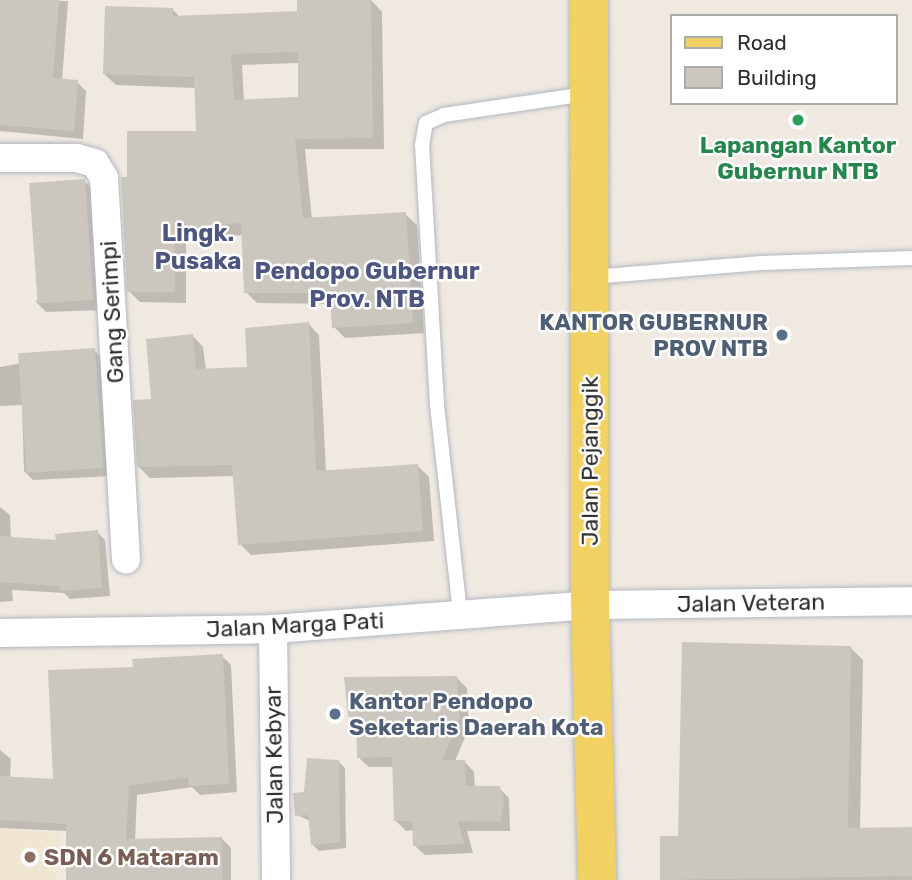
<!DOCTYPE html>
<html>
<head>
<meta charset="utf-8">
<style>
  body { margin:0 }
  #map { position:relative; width:912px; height:880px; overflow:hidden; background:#efe9e1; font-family:Rubik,sans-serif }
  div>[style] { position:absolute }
  .education>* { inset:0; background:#f0e6d1; transform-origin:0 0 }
  .shadow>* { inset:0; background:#0003 }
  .building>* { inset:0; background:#cbc7bf; transform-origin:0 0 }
  .roads { filter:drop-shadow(0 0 2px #b4b7c1) drop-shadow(0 0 2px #b4b7c1) }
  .service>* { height:14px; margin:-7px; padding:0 7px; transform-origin:7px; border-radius:7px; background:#fff }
  .minor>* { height:28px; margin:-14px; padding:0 14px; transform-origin:14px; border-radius:14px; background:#fff }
  .primary>* { height:38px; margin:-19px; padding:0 19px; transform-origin:19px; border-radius:19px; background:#f2d163 }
  .dots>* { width:19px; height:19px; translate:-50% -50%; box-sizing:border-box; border:4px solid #fff; border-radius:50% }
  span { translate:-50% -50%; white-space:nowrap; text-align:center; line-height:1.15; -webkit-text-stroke:5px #fff; paint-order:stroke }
  .leisure-label { font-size:23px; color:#27864d; font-weight:700 }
  .street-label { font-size:23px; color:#2e2e2e }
  .service-label { font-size:23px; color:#4e5e75; font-weight:700 }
  .right { translate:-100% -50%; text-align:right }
  .left { translate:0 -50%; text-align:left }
  .education-label { font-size:23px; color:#785e54; font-weight:700 }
  .neighbourhood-label { font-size:24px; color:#4d5680; font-weight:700 }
  .legend { position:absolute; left:670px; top:14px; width:228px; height:91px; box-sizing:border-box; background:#fff; border:2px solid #ababab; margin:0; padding:9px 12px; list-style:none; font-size:21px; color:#2e2e2e }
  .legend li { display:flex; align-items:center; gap:14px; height:35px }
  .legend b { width:35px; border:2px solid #ababab }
</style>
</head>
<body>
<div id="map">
  <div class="education">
    <div style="left:0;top:829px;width:60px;height:51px;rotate:4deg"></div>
  </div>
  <div class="shadow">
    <div style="clip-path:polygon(0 0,68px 1px,62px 81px,77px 82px,86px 91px,83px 139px,0 131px)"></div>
    <div style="clip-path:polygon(evenodd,371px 0,382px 12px,384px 149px,305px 149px,312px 220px,405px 214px,417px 225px,424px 333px,345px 338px,334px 327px,333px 304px,257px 303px,246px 292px,243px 235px,186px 240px,186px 303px,140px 302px,129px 291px,128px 179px,198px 133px,196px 88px,116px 85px,104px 74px,173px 10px,180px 17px,299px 13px,371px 0,299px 63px,300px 99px,244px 101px,242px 65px,299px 63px)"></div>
    <div style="clip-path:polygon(84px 181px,95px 191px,104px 310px,46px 312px,36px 302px)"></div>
    <div style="clip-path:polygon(308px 323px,319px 335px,326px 472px,418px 466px,429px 477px,434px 541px,251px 555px,240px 544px,235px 476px,150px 478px,139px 467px,192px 335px,203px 347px,206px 370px,249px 368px)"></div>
    <div style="clip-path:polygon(94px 350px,103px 359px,112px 476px,33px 480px,24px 471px,22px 405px,0 406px,0 367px)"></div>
    <div style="clip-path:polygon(0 507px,10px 515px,11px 538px,58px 541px,97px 532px,105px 540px,110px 596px,70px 599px,64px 593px,12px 590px,13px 601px,0 602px)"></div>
    <div style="clip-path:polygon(851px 648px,863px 660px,860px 830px,912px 829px,912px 880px,662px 880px,662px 838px,680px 838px)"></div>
    <div style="clip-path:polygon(222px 656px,231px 665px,237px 792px,200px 795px,192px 787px,137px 795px,135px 840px,222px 839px,231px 848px,231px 880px,69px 880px,68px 831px,0 828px,0 750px,11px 759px,10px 778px,55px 781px,134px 669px)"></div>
    <div style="clip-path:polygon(457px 678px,467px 688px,469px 728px,455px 761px,464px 761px,474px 772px,475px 788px,499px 788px,509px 798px,510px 831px,467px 831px,473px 853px,425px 855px,414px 845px,414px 830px,406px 831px,396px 821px,394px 767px,369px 767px,358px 757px,357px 722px,350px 715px)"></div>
    <div style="clip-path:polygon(339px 762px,345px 768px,346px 848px,319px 851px,312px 844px,310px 821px,297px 815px,305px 794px)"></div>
  </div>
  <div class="building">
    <div style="clip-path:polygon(0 0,59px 0,53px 78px,78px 80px,74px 131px,0 125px)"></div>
    <div style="clip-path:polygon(evenodd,297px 0,371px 0,373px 138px,295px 139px,303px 218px,406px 212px,413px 323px,332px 328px,330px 293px,244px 293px,241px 223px,175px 229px,175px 292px,127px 292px,121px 177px,127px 177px,127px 131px,196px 131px,194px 77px,103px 74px,105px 6px,173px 8px,173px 16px,297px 11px,297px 0,298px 52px,298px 97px,234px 100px,231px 54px,298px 52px)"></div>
    <div style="left:85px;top:179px;width:121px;height:56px;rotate:86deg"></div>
    <div style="clip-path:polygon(309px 322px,316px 471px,418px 464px,423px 531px,238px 545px,232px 465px,137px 467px,133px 400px,151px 399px,146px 339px,193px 334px,196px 369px,247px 367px,245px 328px)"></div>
    <div style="left:95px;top:348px;width:120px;height:77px;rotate:86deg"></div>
    <div style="clip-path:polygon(98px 530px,102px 588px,60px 591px,59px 586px,0 582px,0 536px,56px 540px,55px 534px)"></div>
    <div style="clip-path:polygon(682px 642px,851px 646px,848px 828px,912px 827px,912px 876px,660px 880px,660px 836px,678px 836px)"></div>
    <div style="clip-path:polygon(223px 654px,229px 784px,189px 786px,188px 777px,129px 786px,126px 839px,222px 837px,223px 880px,66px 880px,66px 824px,0 820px,0 776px,53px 779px,48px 670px,133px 667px,132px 659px)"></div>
    <div style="clip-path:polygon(457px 676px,460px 717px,442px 760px,465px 760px,466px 786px,500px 786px,504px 802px,500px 822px,458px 821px,464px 844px,413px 846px,412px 821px,394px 821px,392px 757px,357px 758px,356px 720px,348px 716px,344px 677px)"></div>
    <div style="clip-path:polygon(307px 758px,339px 760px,340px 842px,311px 845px,308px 815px,295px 816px,293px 793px,304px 792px)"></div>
  </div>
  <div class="roads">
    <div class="service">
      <div style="left:592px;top:277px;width:170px;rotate:-4.7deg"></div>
      <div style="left:761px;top:263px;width:151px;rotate:-1.9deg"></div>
      <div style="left:460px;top:613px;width:210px;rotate:-96.3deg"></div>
      <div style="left:437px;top:404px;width:259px;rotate:-93.3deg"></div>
      <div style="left:422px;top:145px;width:22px;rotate:-80deg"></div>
      <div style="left:426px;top:123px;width:20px;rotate:-24deg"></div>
      <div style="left:444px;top:115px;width:145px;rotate:-8.4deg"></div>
    </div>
    <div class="minor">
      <div style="left:0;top:158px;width:77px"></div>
      <div style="left:77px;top:158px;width:19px;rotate:16deg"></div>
      <div style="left:95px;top:163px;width:17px;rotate:59deg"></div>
      <div style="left:104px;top:178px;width:382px;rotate:86.7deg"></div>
      <div style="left:273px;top:629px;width:251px;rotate:89.3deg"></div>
      <div style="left:0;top:633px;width:273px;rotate:-0.8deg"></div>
      <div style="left:273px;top:629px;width:318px;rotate:-4.3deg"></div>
      <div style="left:590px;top:605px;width:322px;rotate:-0.7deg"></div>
    </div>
    <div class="primary">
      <div style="left:589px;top:0;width:605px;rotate:89.91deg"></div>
      <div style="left:590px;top:605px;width:275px;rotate:88.5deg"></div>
    </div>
  </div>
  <div class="dots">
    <div style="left:798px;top:120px;background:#2e9e5b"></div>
    <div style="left:782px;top:335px;background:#5c6f8a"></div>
    <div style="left:335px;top:714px;background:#5c6f8a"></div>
    <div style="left:30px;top:857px;background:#8d6e63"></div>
  </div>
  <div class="leisure-label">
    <span style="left:798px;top:158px">Lapangan Kantor<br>Gubernur NTB</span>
  </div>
  <div class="street-label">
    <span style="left:112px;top:312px;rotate:-93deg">Gang Serimpi</span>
    <span style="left:590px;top:461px;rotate:-90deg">Jalan Pejanggik</span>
    <span style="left:751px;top:603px;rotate:-1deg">Jalan Veteran</span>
    <span style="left:295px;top:625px;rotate:-3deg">Jalan Marga Pati</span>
    <span style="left:274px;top:755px;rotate:-91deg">Jalan Kebyar</span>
  </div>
  <div class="service-label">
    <span class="right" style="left:768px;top:335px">KANTOR GUBERNUR<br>PROV NTB</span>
    <span class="left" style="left:349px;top:714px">Kantor Pendopo<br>Seketaris Daerah Kota</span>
  </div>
  <div class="education-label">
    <span class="left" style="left:44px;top:857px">SDN 6 Mataram</span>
  </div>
  <div class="neighbourhood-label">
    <span style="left:198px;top:248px">Lingk.<br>Pusaka</span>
    <span style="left:367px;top:286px">Pendopo Gubernur<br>Prov. NTB</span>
  </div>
  <ul class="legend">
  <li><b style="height:9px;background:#f2d163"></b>Road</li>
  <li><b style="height:19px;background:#cbc7bf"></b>Building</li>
  </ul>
</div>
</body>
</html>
